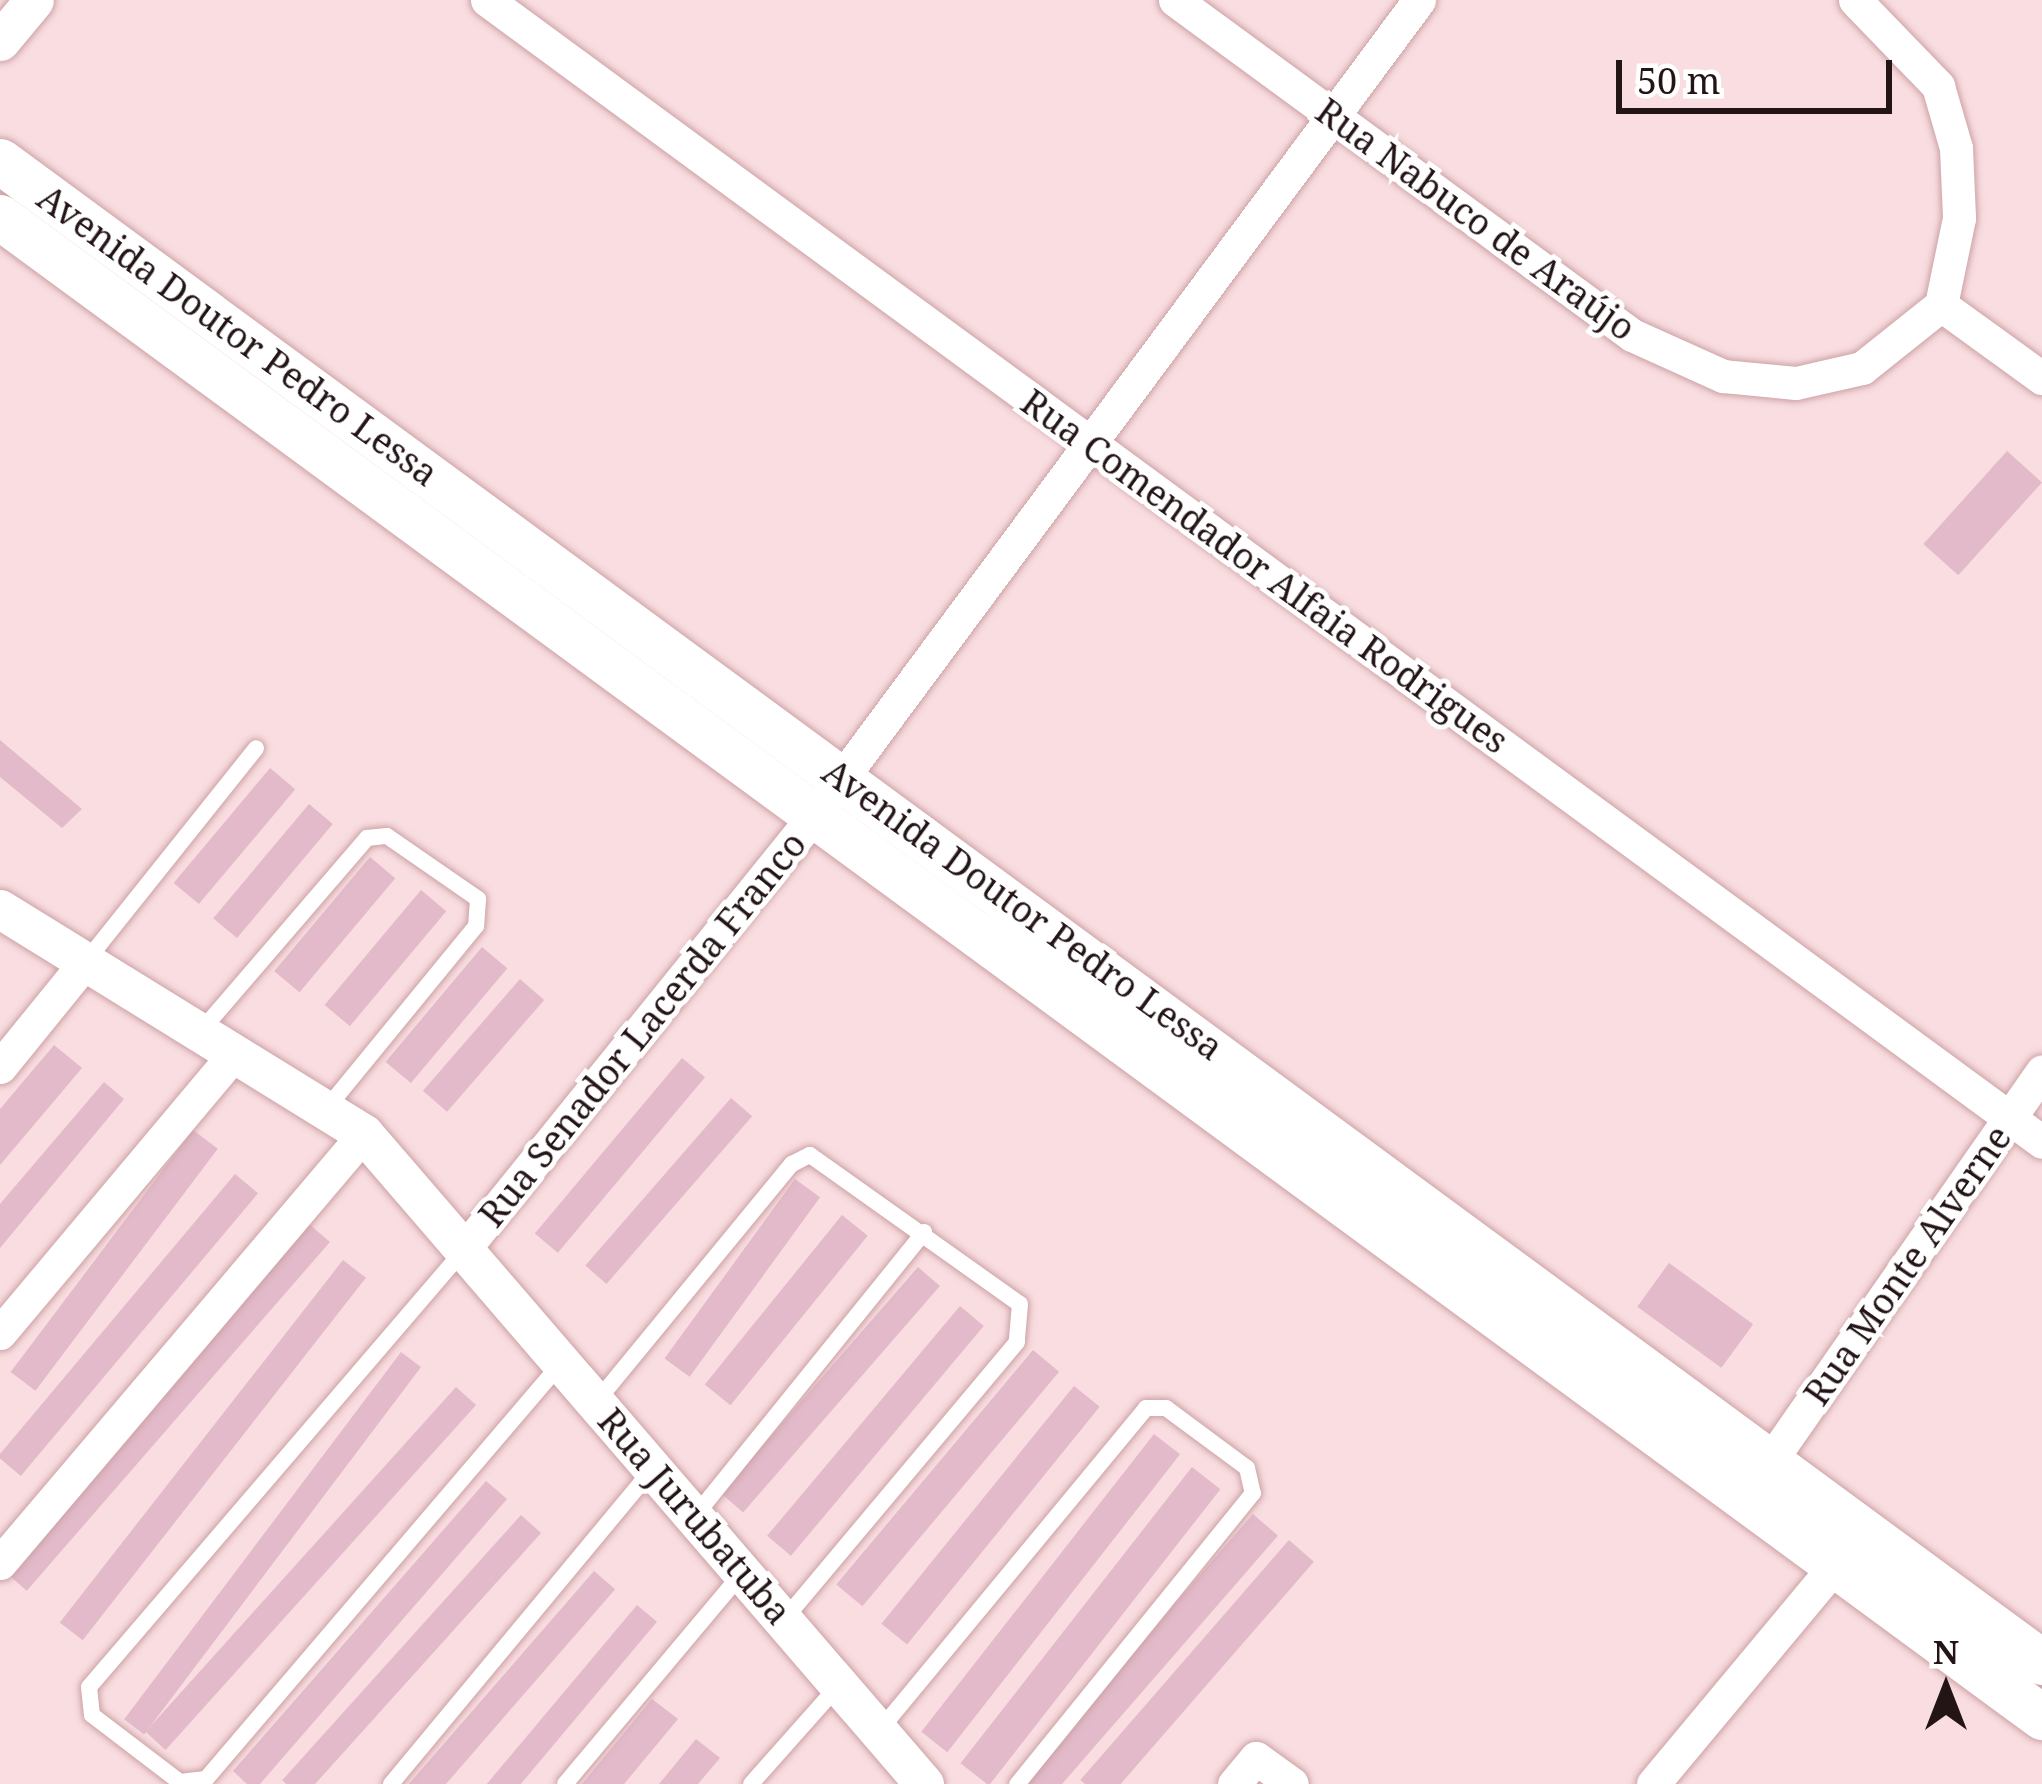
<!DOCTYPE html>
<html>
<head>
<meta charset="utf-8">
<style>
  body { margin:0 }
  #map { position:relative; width:2042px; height:1784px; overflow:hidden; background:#f9dde0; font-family:"Noto Serif",serif }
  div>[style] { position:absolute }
  .building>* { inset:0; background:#e2baca; transform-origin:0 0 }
  .roads { filter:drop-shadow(0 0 3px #cda2a6) drop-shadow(0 0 3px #cda2a6) }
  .service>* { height:16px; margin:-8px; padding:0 8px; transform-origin:8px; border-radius:8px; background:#fff }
  .minor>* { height:33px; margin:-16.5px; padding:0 16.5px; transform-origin:16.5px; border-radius:16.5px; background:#fff }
  .tertiary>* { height:39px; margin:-19.5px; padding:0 19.5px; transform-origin:19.5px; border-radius:19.5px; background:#fff }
  .secondary>* { height:45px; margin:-22.5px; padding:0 22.5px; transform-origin:22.5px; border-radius:22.5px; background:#fff }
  span { translate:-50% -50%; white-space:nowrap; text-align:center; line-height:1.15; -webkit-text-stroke:10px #fff; paint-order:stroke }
  .street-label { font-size:36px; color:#231416 }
  .north { position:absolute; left:1886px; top:1628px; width:120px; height:120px; -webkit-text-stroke:9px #fff; paint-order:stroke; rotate:0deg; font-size:33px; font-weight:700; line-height:48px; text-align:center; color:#231416 }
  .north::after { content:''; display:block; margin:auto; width:42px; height:54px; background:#231416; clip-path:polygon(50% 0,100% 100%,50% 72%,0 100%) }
  .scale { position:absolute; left:1616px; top:60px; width:276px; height:54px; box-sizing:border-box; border:6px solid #231416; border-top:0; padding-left:15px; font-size:36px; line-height:42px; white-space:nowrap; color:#231416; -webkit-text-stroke:9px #fff; paint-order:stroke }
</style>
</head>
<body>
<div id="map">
  <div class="building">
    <div style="left:2007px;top:451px;width:47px;height:125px;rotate:42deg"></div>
    <div style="clip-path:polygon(0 740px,82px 809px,62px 828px,0 777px)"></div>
    <div style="left:270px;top:768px;width:33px;height:150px;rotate:40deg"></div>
    <div style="left:309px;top:804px;width:31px;height:149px;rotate:40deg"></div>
    <div style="left:370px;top:857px;width:33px;height:149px;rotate:40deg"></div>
    <div style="left:421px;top:890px;width:33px;height:150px;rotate:40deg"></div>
    <div style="left:482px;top:947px;width:33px;height:150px;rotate:40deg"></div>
    <div style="left:520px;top:979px;width:32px;height:148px;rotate:41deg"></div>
    <div style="clip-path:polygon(54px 1045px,82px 1068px,0 1165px,0 1109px)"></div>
    <div style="left:682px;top:1058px;width:30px;height:229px;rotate:40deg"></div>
    <div style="clip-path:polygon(104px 1082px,124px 1099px,0 1248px,0 1204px)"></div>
    <div style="left:731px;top:1098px;width:28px;height:222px;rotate:41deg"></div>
    <div style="left:193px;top:1130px;width:31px;height:303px;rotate:37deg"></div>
    <div style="left:235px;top:1174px;width:30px;height:369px;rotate:40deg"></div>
    <div style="left:795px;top:1179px;width:31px;height:222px;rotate:36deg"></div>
    <div style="left:842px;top:1215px;width:33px;height:218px;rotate:39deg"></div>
    <div style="left:308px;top:1223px;width:29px;height:462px;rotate:41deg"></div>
    <div style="left:343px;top:1260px;width:29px;height:460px;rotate:38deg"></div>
    <div style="left:1669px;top:1263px;width:104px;height:54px;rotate:36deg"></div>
    <div style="left:918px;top:1267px;width:29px;height:300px;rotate:41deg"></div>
    <div style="left:960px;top:1306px;width:31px;height:300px;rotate:40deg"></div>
    <div style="left:1033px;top:1350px;width:34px;height:306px;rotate:40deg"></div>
    <div style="left:401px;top:1352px;width:25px;height:460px;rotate:37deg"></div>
    <div style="left:1074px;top:1386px;width:33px;height:306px;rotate:39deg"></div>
    <div style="left:456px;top:1387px;width:27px;height:464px;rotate:42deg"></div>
    <div style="left:1154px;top:1434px;width:33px;height:378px;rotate:38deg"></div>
    <div style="left:1192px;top:1467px;width:36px;height:376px;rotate:38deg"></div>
    <div style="clip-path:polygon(486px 1481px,507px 1499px,260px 1784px,247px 1784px,233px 1771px)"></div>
    <div style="left:1253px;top:1514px;width:33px;height:351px;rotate:41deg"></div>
    <div style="left:521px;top:1515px;width:27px;height:357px;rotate:42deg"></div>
    <div style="left:1289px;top:1540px;width:33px;height:318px;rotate:41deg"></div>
    <div style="left:594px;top:1571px;width:28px;height:282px;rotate:41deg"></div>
    <div style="left:637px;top:1605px;width:26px;height:237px;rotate:40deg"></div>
    <div style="clip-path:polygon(652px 1699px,678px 1719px,624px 1784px,582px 1784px)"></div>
    <div style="clip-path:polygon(696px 1739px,720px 1758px,698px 1784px,659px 1784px)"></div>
  </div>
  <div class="roads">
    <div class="service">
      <div style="left:87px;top:960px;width:271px;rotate:-51.4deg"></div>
      <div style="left:201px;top:1031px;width:255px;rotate:-49.3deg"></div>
      <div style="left:367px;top:838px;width:20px;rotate:-6deg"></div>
      <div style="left:387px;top:836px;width:111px;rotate:34.7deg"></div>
      <div style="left:478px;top:899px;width:27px;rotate:94deg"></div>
      <div style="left:476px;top:926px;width:237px;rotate:129.3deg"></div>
      <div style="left:463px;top:1251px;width:574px;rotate:130.62deg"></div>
      <div style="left:89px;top:1687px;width:28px;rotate:84deg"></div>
      <div style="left:92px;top:1715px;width:111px;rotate:37.3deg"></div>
      <div style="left:180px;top:1782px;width:26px;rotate:-7deg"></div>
      <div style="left:206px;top:1779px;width:548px;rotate:-49.51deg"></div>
      <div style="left:597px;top:1401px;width:307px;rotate:-50.6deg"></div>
      <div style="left:792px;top:1164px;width:20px;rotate:-27deg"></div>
      <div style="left:810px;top:1155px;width:257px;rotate:35.4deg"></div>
      <div style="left:1020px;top:1304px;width:38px;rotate:95deg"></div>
      <div style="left:1017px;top:1342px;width:363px;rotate:130deg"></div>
      <div style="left:695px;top:1516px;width:365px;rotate:-51.1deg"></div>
      <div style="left:879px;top:1731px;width:419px;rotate:-50.4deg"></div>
      <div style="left:1146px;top:1408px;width:20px"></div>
      <div style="left:1166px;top:1408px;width:101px;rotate:36.5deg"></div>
      <div style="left:1247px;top:1468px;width:26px;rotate:77deg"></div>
      <div style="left:1253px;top:1493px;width:375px;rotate:129deg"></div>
      <div style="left:391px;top:1784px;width:407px;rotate:-50.3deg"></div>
      <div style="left:565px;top:1784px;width:275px;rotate:-50deg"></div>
      <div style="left:751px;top:1784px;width:131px;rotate:-48.4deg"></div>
    </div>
    <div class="minor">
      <div style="left:487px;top:0;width:1929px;rotate:36.29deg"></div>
      <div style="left:1175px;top:0;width:567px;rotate:36.24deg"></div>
      <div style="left:1632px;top:335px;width:100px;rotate:24.3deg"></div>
      <div style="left:1723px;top:376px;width:73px;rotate:5.5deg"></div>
      <div style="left:1796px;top:383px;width:68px;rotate:-12.8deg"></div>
      <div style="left:1862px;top:368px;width:101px;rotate:-38.6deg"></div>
      <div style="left:1941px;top:305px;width:125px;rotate:35.9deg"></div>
      <div style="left:1855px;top:0;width:120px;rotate:46deg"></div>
      <div style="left:1938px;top:86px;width:65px;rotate:73.8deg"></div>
      <div style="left:1956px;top:148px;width:70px;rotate:87.5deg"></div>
      <div style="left:1959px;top:218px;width:89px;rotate:101.7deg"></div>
      <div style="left:0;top:1067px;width:136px;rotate:-50.9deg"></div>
      <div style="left:465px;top:1248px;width:554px;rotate:-51.08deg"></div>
      <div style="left:813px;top:817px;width:1017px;rotate:-53.43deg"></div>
      <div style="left:0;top:1333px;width:366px;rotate:-50deg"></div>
      <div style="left:1773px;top:1457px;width:470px;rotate:-55.1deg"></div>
      <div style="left:0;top:1563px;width:563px;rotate:-49.69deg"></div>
      <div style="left:1234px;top:1784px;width:34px;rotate:-50deg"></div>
      <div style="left:1256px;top:1758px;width:44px;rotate:35.8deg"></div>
      <div style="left:1653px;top:1784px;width:286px;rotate:-50.2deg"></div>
    </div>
    <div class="tertiary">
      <div style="left:0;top:41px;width:53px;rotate:-50.3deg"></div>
      <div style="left:0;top:909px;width:428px;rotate:31.7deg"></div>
      <div style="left:364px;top:1134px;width:858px;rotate:49.25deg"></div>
    </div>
    <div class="secondary">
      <div style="left:0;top:161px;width:2534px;rotate:36.32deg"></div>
      <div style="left:0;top:217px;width:2534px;rotate:36.3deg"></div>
    </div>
  </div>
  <div class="street-label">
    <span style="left:1476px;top:219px;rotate:36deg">Rua Nabuco de Araújo</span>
    <span style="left:238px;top:335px;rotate:36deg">Avenida Doutor Pedro Lessa</span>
    <span style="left:1265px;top:571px;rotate:36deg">Rua Comendador Alfaia Rodrigues</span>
    <span style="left:1023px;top:909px;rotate:36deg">Avenida Doutor Pedro Lessa</span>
    <span style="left:642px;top:1029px;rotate:-51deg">Rua Senador Lacerda Franco</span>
    <span style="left:1907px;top:1265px;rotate:-55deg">Rua Monte Alverne</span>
    <span style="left:695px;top:1516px;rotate:49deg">Rua Jurubatuba</span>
  </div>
  <div class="north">N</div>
  <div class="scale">50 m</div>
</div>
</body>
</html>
